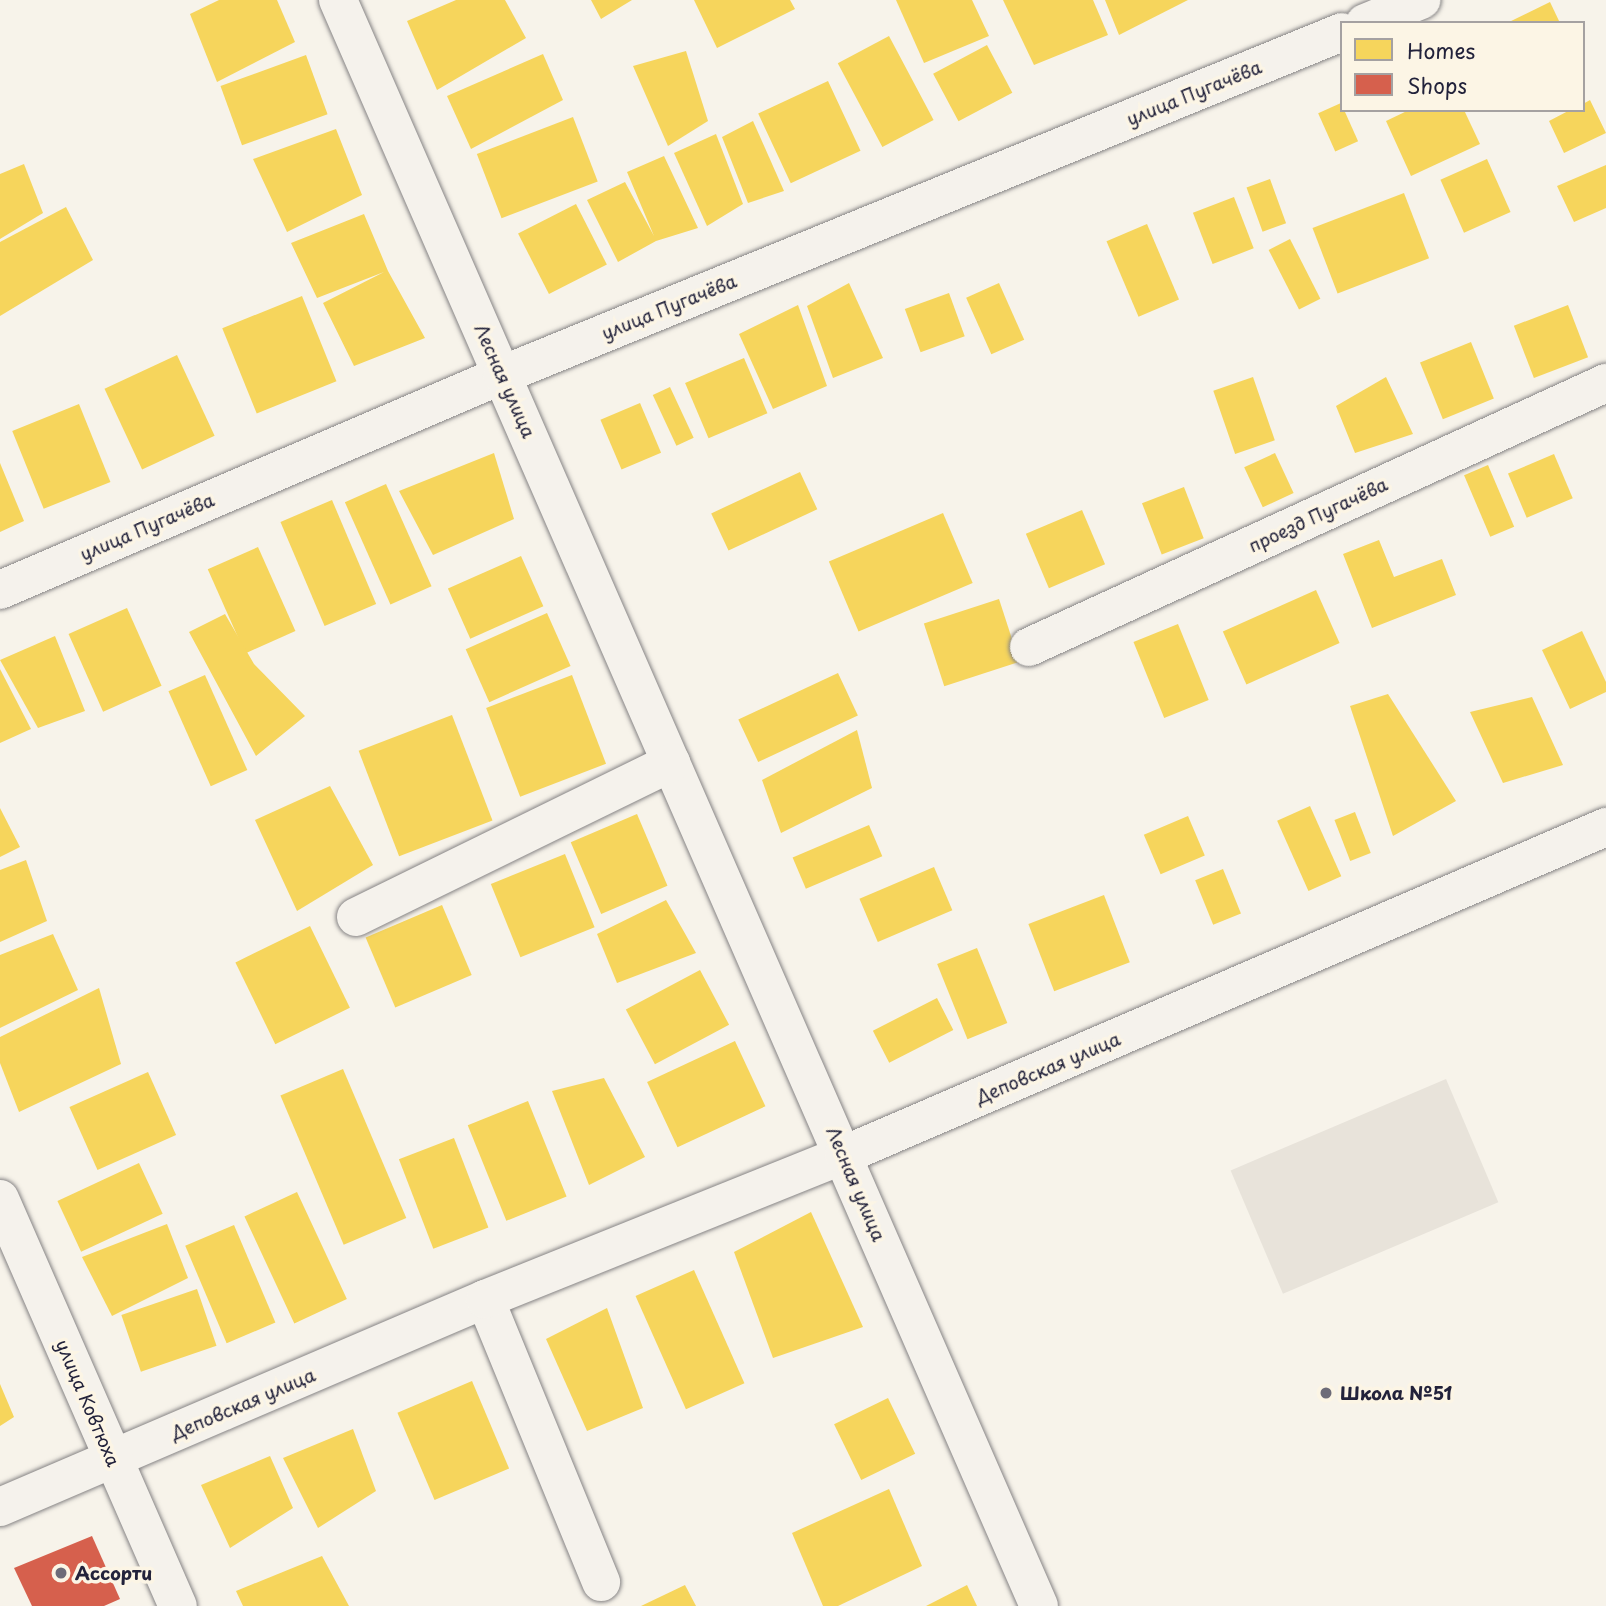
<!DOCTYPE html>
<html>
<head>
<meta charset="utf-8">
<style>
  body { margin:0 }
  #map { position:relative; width:1606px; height:1606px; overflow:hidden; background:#f7f3ea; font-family:"Playpen Sans",sans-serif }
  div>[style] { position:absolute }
  .green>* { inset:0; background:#e8e3da; transform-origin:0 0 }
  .homes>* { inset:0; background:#f6d55c; transform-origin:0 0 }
  .shops>* { inset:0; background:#d6604d }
  .roads { filter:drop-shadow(0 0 2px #868485) drop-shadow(0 0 2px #868485) }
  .street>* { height:38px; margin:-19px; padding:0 19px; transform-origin:19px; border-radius:19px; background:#f5f2ec }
  .secondary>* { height:38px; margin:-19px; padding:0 19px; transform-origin:19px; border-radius:19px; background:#f5f2ec }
  .dots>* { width:19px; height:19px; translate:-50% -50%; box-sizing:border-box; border:4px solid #fcf5e5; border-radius:50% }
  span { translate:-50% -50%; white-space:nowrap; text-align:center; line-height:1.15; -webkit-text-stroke:7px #fcf5e5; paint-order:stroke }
  .street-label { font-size:18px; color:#22223b }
  .poi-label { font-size:18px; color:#22223b; font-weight:700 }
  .left { translate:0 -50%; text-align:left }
  .legend { position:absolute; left:1340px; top:21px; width:245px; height:91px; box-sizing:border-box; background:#fcf5e5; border:2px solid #a5a1a1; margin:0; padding:9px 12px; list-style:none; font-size:21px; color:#22223b }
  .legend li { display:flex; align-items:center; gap:14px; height:35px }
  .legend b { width:35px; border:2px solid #a5a1a1 }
</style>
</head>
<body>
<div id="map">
  <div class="green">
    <div style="left:1446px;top:1079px;width:134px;height:234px;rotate:67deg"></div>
  </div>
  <div class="homes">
    <div style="clip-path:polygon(219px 0,277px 0,295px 42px,217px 82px,190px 14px)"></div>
    <div style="clip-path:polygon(456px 0,505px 0,526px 38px,437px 90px,407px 21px)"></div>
    <div style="clip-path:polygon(591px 0,632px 0,601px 19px)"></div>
    <div style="clip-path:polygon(694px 0,790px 0,795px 9px,717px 48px)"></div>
    <div style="clip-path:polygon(896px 0,972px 0,989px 36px,924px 63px)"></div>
    <div style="clip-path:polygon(1003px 0,1093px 0,1108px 35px,1034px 65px)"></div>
    <div style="clip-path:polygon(1105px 0,1188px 0,1119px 35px)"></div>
    <div style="clip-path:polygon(1550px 2px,1560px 23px,1507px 23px)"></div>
    <div style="left:889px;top:36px;width:95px;height:58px;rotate:62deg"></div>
    <div style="left:987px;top:45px;width:54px;height:61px;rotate:62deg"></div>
    <div style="clip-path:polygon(686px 51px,708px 121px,668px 146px,633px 66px)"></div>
    <div style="clip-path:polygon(543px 54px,563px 100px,471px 149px,447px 96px)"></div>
    <div style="left:306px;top:55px;width:63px;height:91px;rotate:70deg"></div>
    <div style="left:828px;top:81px;width:77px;height:77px;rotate:65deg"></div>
    <div style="clip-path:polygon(1590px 100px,1606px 133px,1564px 153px,1549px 121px,1570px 110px,1583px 110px,1583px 104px)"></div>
    <div style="left:1341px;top:103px;width:42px;height:25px;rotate:66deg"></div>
    <div style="clip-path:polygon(1409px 110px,1464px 110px,1480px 144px,1411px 176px,1386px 121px)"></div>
    <div style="left:573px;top:117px;width:69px;height:103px;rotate:69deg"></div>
    <div style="clip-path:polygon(753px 121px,784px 191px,748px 203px,722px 137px)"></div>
    <div style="clip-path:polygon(336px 129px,362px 195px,287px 232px,253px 159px)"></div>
    <div style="clip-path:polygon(716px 134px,743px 204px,707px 226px,674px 153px)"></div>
    <div style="clip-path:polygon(664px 156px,698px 228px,656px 241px,618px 262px,587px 200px,625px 182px,654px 236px,627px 172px)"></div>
    <div style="left:1487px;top:159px;width:58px;height:51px;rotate:66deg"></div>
    <div style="clip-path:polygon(24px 164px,43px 213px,0 239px,0 174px)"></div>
    <div style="clip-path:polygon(1606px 165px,1606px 208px,1574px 222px,1557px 186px)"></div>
    <div style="left:1270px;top:179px;width:47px;height:25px;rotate:70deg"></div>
    <div style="left:1404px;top:193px;width:70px;height:98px;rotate:69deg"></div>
    <div style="left:1234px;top:197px;width:55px;height:44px;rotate:69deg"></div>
    <div style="left:576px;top:204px;width:68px;height:65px;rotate:63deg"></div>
    <div style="clip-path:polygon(66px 207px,93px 260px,0 316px,0 242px)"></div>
    <div style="clip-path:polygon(364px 214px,388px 271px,425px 338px,354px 366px,323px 303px,384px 272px,317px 298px,291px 243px)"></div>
    <div style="left:1147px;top:224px;width:82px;height:44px;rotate:67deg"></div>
    <div style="left:1290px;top:239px;width:67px;height:24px;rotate:63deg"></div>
    <div style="clip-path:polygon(849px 283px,883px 358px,833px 378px,807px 306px)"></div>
    <div style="left:999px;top:283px;width:62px;height:36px;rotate:66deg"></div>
    <div style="left:949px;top:293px;width:46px;height:47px;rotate:70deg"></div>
    <div style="left:302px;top:296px;width:92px;height:86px;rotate:68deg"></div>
    <div style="clip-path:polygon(798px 305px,827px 386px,773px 409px,739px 334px)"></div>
    <div style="left:1568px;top:305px;width:56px;height:58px;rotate:69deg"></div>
    <div style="left:1471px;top:342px;width:61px;height:55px;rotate:68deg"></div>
    <div style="left:177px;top:355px;width:89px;height:80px;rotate:65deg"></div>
    <div style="left:744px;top:358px;width:60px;height:64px;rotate:67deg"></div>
    <div style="left:1253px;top:377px;width:67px;height:42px;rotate:71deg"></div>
    <div style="clip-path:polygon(1386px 377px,1413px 434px,1355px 453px,1336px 406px)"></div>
    <div style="left:670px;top:387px;width:56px;height:19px;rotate:65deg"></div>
    <div style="left:640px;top:403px;width:54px;height:43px;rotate:67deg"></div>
    <div style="left:79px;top:404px;width:84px;height:72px;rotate:68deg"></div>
    <div style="clip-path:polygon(494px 453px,514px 519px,433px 555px,399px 491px)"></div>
    <div style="left:1275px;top:453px;width:44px;height:34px;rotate:65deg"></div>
    <div style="left:1554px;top:454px;width:48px;height:50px;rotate:67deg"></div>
    <div style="clip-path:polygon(0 463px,24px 521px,0 532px)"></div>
    <div style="left:1488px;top:465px;width:67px;height:26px;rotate:67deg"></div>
    <div style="left:800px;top:472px;width:41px;height:98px;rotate:65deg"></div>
    <div style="left:386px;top:484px;width:112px;height:45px;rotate:66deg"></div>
    <div style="left:1184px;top:487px;width:55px;height:45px;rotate:69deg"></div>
    <div style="left:332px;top:500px;width:113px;height:56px;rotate:67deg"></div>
    <div style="left:1082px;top:510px;width:59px;height:61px;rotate:67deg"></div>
    <div style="left:943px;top:513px;width:76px;height:124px;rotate:67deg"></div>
    <div style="clip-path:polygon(1379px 540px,1394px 577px,1442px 559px,1456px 595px,1372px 628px,1343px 554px)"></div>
    <div style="left:258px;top:547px;width:92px;height:55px;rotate:66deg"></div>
    <div style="left:521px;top:556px;width:55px;height:80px;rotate:66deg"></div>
    <div style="left:1316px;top:590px;width:58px;height:102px;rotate:66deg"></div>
    <div style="left:999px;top:599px;width:66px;height:79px;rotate:72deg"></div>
    <div style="left:127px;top:608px;width:85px;height:64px;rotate:66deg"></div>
    <div style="left:547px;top:613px;width:58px;height:89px;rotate:66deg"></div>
    <div style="clip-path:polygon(225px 614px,254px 664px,305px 716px,256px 756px,189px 632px)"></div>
    <div style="left:1178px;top:624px;width:82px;height:48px;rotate:68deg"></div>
    <div style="clip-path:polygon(1582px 631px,1606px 682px,1606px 692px,1570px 709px,1542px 650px)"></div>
    <div style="clip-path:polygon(55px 636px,85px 711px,38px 728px,0 660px)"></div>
    <div style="clip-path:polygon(0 669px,31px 729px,0 743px)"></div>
    <div style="left:838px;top:673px;width:47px;height:110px;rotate:65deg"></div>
    <div style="left:205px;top:675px;width:104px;height:40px;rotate:66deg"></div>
    <div style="left:572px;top:675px;width:95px;height:92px;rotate:69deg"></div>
    <div style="clip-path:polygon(1388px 694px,1456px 801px,1393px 836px,1350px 706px)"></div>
    <div style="clip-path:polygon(1532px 697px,1563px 765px,1503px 783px,1470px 712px)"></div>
    <div style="left:452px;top:715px;width:113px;height:100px;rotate:69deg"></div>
    <div style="clip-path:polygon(857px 730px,872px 788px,781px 833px,762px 780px)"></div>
    <div style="clip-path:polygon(330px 786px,373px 865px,297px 911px,255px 820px)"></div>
    <div style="left:1310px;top:806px;width:77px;height:36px;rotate:66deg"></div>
    <div style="clip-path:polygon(0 808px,20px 847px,0 857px)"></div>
    <div style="left:1355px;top:812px;width:44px;height:22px;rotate:69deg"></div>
    <div style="left:637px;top:814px;width:78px;height:72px;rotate:67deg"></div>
    <div style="left:1188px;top:816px;width:43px;height:48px;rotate:67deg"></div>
    <div style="left:869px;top:825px;width:34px;height:83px;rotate:67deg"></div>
    <div style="left:565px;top:854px;width:79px;height:80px;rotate:68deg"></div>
    <div style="clip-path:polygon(26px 860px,47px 921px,0 942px,0 870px)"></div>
    <div style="left:934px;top:867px;width:47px;height:81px;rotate:67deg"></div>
    <div style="left:1223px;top:869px;width:48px;height:30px;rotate:68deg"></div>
    <div style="left:1104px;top:895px;width:72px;height:81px;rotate:69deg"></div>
    <div style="clip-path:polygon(666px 900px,696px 953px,617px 983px,597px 934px)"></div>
    <div style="left:442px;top:905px;width:76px;height:83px;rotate:67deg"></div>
    <div style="left:310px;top:926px;width:91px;height:83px;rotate:64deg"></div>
    <div style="clip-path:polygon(53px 934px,78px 990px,0 1028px,0 955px)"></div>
    <div style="left:977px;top:948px;width:81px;height:43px;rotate:68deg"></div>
    <div style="left:700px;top:970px;width:62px;height:84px;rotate:62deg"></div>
    <div style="clip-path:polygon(99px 988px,121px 1064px,19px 1112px,0 1063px,0 1037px)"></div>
    <div style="left:937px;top:998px;width:36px;height:72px;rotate:63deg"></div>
    <div style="left:735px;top:1041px;width:72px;height:97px;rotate:65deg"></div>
    <div style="left:343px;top:1069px;width:162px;height:68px;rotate:67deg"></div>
    <div style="left:148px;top:1072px;width:69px;height:86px;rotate:66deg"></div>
    <div style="clip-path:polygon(604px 1078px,645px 1157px,589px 1185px,552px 1091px)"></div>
    <div style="left:528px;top:1101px;width:103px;height:65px;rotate:68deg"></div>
    <div style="left:454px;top:1138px;width:96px;height:59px;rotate:69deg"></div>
    <div style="left:139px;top:1163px;width:56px;height:90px;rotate:65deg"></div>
    <div style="left:297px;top:1192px;width:118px;height:58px;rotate:65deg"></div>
    <div style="clip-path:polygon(811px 1212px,863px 1327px,773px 1358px,734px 1252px)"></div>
    <div style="clip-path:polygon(167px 1224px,188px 1278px,112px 1316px,82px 1257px)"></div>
    <div style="left:234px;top:1225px;width:106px;height:53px;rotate:67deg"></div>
    <div style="left:694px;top:1270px;width:124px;height:64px;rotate:66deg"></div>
    <div style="left:197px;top:1289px;width:60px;height:80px;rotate:71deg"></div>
    <div style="clip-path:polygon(607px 1308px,643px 1408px,587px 1431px,546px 1339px)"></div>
    <div style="left:472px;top:1381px;width:95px;height:81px;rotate:67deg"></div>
    <div style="clip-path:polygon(0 1384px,14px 1417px,0 1426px)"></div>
    <div style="left:888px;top:1398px;width:62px;height:60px;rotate:64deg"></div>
    <div style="clip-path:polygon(353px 1429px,376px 1491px,318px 1528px,283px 1458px)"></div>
    <div style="clip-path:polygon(270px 1456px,293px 1508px,230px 1548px,201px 1485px)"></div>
    <div style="clip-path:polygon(889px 1489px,922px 1566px,838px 1606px,823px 1606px,792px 1533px)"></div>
    <div style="clip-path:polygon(322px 1556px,349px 1606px,243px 1606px,236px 1591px)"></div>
    <div style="clip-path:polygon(685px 1585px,696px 1606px,641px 1606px)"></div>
    <div style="clip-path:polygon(967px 1585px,977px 1606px,926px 1606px)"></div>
  </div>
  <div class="shops">
    <div style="clip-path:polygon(92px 1536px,120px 1599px,104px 1606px,32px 1606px,14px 1568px)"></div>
  </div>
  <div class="roads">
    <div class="street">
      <div style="left:338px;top:0;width:1752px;rotate:66.42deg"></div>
      <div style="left:1365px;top:23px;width:61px;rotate:-22.3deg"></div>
      <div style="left:0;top:590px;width:546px;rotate:-23.18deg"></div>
      <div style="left:502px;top:375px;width:907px;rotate:-22.21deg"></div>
      <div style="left:1029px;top:647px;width:635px;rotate:-24.59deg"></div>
      <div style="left:356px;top:917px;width:351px;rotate:-26.1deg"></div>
      <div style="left:485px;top:1299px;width:306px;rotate:67.7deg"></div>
      <div style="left:0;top:1507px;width:528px;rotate:-23.21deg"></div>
      <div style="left:485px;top:1299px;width:387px;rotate:-21.9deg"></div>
      <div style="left:844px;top:1155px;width:830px;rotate:-23.29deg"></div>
    </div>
    <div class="secondary">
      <div style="left:0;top:1199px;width:444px;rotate:66.4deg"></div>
    </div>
  </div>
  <div class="dots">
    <div style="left:1326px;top:1393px;background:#6d6b78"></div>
    <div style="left:61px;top:1573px;background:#6d6b78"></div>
  </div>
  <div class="street-label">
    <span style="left:1194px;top:93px;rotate:-22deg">улица Пугачёва</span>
    <span style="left:669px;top:307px;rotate:-22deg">улица Пугачёва</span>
    <span style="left:505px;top:381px;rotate:66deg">Лесная улица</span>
    <span style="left:1318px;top:515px;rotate:-25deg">проезд Пугачёва</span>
    <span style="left:147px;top:527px;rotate:-23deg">улица Пугачёва</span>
    <span style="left:1048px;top:1068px;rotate:-23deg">Деповская улица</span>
    <span style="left:856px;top:1184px;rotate:67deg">Лесная улица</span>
    <span style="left:88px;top:1403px;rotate:67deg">улица Ковтюха</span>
    <span style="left:243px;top:1404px;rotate:-23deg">Деповская улица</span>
  </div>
  <div class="poi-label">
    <span class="left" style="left:1340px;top:1393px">Школа №51</span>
    <span class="left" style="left:75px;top:1573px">Ассорти</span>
  </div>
  <ul class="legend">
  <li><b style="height:19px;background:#f6d55c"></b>Homes</li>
  <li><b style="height:19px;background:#d6604d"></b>Shops</li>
  </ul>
</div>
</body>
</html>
